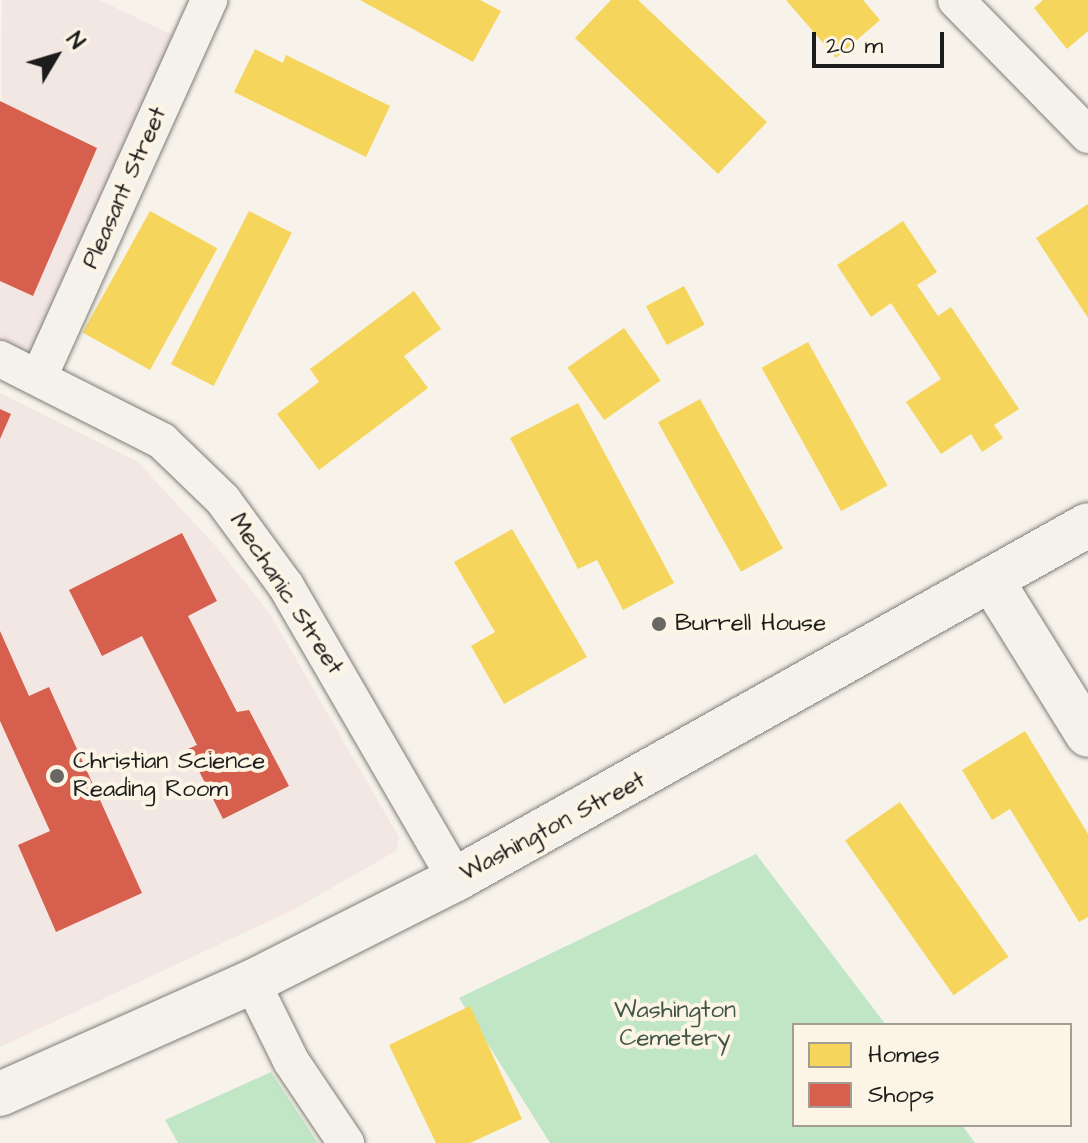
<!DOCTYPE html>
<html>
<head>
<meta charset="utf-8">
<style>
  body { margin:0 }
  #map { position:relative; width:1088px; height:1143px; overflow:hidden; background:#f7f3ea; font-family:"Architects Daughter",sans-serif }
  div>[style] { position:absolute }
  .built>* { inset:0; background:#f3e7e3 }
  .green>* { inset:0; background:#c1e6c6 }
  .homes>* { inset:0; background:#f6d55c; transform-origin:0 0 }
  .shops>* { inset:0; background:#d6604d }
  .roads { filter:drop-shadow(0 0 2px #7f7d79) drop-shadow(0 0 2px #7f7d79) }
  .street>* { height:36px; margin:-18px; padding:0 18px; transform-origin:18px; border-radius:18px; background:#f5f2ec }
  .secondary>* { height:44px; margin:-22px; padding:0 22px; transform-origin:22px; border-radius:22px; background:#f5f2ec }
  .dots>* { width:22px; height:22px; translate:-50% -50%; box-sizing:border-box; border:4px solid #fcf5e5; border-radius:50% }
  span { translate:-50% -50%; white-space:nowrap; text-align:center; line-height:1.15; -webkit-text-stroke:8px #fcf5e5; paint-order:stroke }
  .street-label { font-size:24px; color:#1c1c1c }
  .poi-label { font-size:24px; color:#1c1c1c }
  .left { translate:0 -50%; text-align:left }
  .park-label { font-size:24px; color:#405546 }
  .legend { position:absolute; left:792px; top:1023px; width:280px; height:104px; box-sizing:border-box; background:#fcf5e5; border:2px solid #a29e95; margin:0; padding:10px 14px; list-style:none; font-size:24px; color:#1c1c1c }
  .legend li { display:flex; align-items:center; gap:16px; height:40px }
  .legend b { width:40px; border:2px solid #a29e95 }
  .north { position:absolute; left:16px; top:16px; width:80px; height:80px; -webkit-text-stroke:6px #fcf5e5; paint-order:stroke; rotate:52deg; font-size:22px; font-weight:700; line-height:32px; text-align:center; color:#1c1c1c }
  .north::after { content:''; display:block; margin:auto; width:28px; height:36px; background:#1c1c1c; clip-path:polygon(50% 0,100% 100%,50% 72%,0 100%) }
  .scale { position:absolute; left:812px; top:32px; width:132px; height:36px; box-sizing:border-box; border:4px solid #1c1c1c; border-top:0; padding-left:10px; font-size:24px; line-height:28px; white-space:nowrap; color:#1c1c1c; -webkit-text-stroke:6px #fcf5e5; paint-order:stroke }
</style>
</head>
<body>
<div id="map">
  <div class="built">
    <div style="clip-path:polygon(2px 0,99px 0,179px 38px,39px 359px,0 340px)"></div>
    <div style="clip-path:polygon(0 393px,138px 462px,220px 551px,270px 614px,399px 837px,396px 851px,293px 910px,0 1047px)"></div>
  </div>
  <div class="green">
    <div style="clip-path:polygon(756px 854px,886px 1025px,794px 1025px,794px 1125px,962px 1125px,975px 1143px,550px 1143px,459px 998px)"></div>
    <div style="clip-path:polygon(271px 1072px,318px 1143px,178px 1143px,165px 1120px)"></div>
  </div>
  <div class="homes">
    <div style="clip-path:polygon(360px 0,480px 0,501px 11px,473px 62px)"></div>
    <div style="clip-path:polygon(611px 0,638px 0,767px 122px,718px 174px,575px 38px)"></div>
    <div style="clip-path:polygon(786px 0,863px 0,880px 20px,836px 58px)"></div>
    <div style="clip-path:polygon(1043px 0,1088px 0,1088px 31px,1067px 49px,1034px 8px)"></div>
    <div style="clip-path:polygon(255px 49px,283px 63px,286px 55px,390px 106px,366px 157px,234px 92px)"></div>
    <div style="clip-path:polygon(1088px 204px,1088px 318px,1036px 238px)"></div>
    <div style="left:150px;top:211px;width:77px;height:139px;rotate:29deg"></div>
    <div style="left:249px;top:211px;width:48px;height:172px;rotate:27deg"></div>
    <div style="clip-path:polygon(903px 221px,937px 272px,917px 285px,938px 316px,951px 307px,1019px 409px,994px 425px,1003px 438px,982px 452px,971px 434px,941px 454px,906px 402px,941px 379px,891px 303px,871px 317px,837px 265px)"></div>
    <div style="left:684px;top:286px;width:44px;height:43px;rotate:62deg"></div>
    <div style="clip-path:polygon(414px 291px,441px 329px,404px 356px,428px 388px,319px 470px,277px 414px,319px 382px,310px 369px)"></div>
    <div style="left:624px;top:328px;width:64px;height:69px;rotate:55deg"></div>
    <div style="left:808px;top:342px;width:164px;height:53px;rotate:61deg"></div>
    <div style="left:700px;top:399px;width:171px;height:48px;rotate:61deg"></div>
    <div style="clip-path:polygon(578px 403px,674px 583px,623px 610px,597px 560px,578px 569px,510px 438px)"></div>
    <div style="clip-path:polygon(512px 529px,587px 657px,504px 704px,471px 646px,495px 632px,454px 562px)"></div>
    <div style="clip-path:polygon(1025px 731px,1088px 834px,1088px 917px,1079px 922px,1010px 809px,992px 820px,962px 770px)"></div>
    <div style="left:900px;top:802px;width:189px;height:67px;rotate:55deg"></div>
    <div style="clip-path:polygon(470px 1006px,522px 1119px,470px 1143px,436px 1143px,389px 1045px)"></div>
  </div>
  <div class="shops">
    <div style="clip-path:polygon(0 101px,97px 148px,33px 296px,0 281px)"></div>
    <div style="clip-path:polygon(0 409px,11px 414px,0 439px)"></div>
    <div style="clip-path:polygon(182px 533px,217px 601px,188px 616px,237px 712px,249px 710px,289px 786px,223px 819px,188px 749px,197px 745px,142px 636px,102px 656px,69px 590px)"></div>
    <div style="clip-path:polygon(0 631px,29px 696px,49px 687px,142px 893px,56px 932px,18px 845px,50px 831px,0 721px)"></div>
  </div>
  <div class="roads">
    <div class="street">
      <div style="left:956px;top:0;width:189px;rotate:45.6deg"></div>
      <div style="left:0;top:359px;width:182px;rotate:26.8deg"></div>
      <div style="left:162px;top:441px;width:85px;rotate:44deg"></div>
      <div style="left:223px;top:500px;width:107px;rotate:53.8deg"></div>
      <div style="left:286px;top:586px;width:339px;rotate:59.9deg"></div>
      <div style="left:39px;top:377px;width:414px;rotate:-65.7deg"></div>
      <div style="left:252px;top:982px;width:88px;rotate:63.7deg"></div>
      <div style="left:291px;top:1061px;width:99px;rotate:56.1deg"></div>
    </div>
    <div class="secondary">
      <div style="left:992px;top:581px;width:181px;rotate:58.1deg"></div>
      <div style="left:0;top:1094px;width:276px;rotate:-24deg"></div>
      <div style="left:252px;top:982px;width:229px;rotate:-26.8deg"></div>
      <div style="left:456px;top:879px;width:724px;rotate:-29.25deg"></div>
    </div>
  </div>
  <div class="dots">
    <div style="left:659px;top:624px;background:#696764"></div>
    <div style="left:57px;top:776px;background:#696764"></div>
  </div>
  <div class="street-label">
    <span style="left:125px;top:188px;rotate:-66deg">Pleasant Street</span>
    <span style="left:286px;top:594px;rotate:57deg">Mechanic Street</span>
    <span style="left:553px;top:827px;rotate:-28deg">Washington Street</span>
  </div>
  <div class="poi-label">
    <span class="left" style="left:675px;top:624px">Burrell House</span>
    <span class="left" style="left:73px;top:776px">Christian Science<br>Reading Room</span>
  </div>
  <div class="park-label">
    <span style="left:675px;top:1025px">Washington<br>Cemetery</span>
  </div>
  <ul class="legend">
  <li><b style="height:22px;background:#f6d55c"></b>Homes</li>
  <li><b style="height:22px;background:#d6604d"></b>Shops</li>
  </ul>
  <div class="north">N</div>
  <div class="scale">20 m</div>
</div>
</body>
</html>
